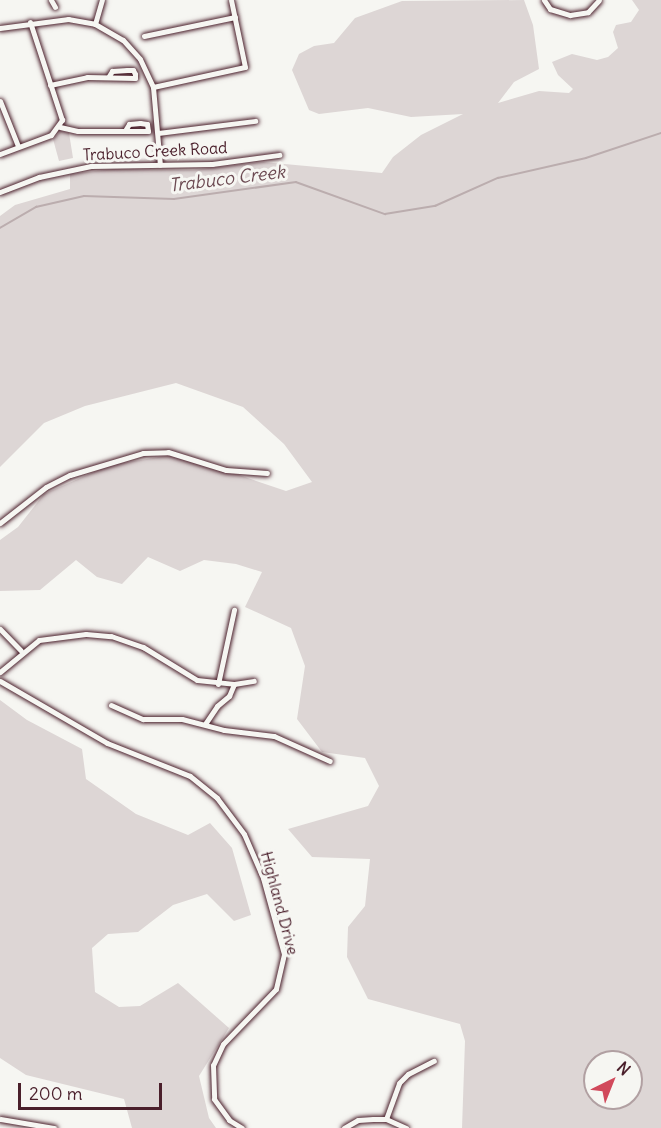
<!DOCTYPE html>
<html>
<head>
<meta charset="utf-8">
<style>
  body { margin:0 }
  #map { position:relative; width:661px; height:1128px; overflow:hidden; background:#f6f6f2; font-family:Delius,sans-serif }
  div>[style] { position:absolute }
  .green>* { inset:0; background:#ddd6d5 }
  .stream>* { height:1.5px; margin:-0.75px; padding:0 0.75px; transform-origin:0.75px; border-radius:0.75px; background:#bbadae }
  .roads { filter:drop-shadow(0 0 2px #4a1f2b) drop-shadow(0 0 2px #4a1f2b) }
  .minor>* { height:5px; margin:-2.5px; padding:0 2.5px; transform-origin:2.5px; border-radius:2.5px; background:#f6f6f2 }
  span { translate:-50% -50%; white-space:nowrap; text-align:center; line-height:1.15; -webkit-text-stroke:6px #f6f6f2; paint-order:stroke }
  .street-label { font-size:16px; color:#4a1f2b }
  .water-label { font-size:18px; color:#6c4a52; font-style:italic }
  .north { position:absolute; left:583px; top:1050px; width:60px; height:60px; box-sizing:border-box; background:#f6f6f2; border:2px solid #b1a0a2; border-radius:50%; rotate:43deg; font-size:16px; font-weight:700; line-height:24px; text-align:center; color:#4a1f2b }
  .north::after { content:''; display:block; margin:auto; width:21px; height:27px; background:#d1495b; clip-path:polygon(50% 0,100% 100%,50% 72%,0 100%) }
  .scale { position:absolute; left:18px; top:1083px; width:144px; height:27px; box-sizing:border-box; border:3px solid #4a1f2b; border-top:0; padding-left:8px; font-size:18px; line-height:21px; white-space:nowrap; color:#4a1f2b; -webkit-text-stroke:4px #f6f6f2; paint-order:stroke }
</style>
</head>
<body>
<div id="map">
  <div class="green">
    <div style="clip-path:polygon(evenodd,524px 0,533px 25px,539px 69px,514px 82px,498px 103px,539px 91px,569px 93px,573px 89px,558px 75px,552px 62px,572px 54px,597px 60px,608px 57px,618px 48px,613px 32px,616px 25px,631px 22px,639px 10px,632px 0,661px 0,661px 1128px,462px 1128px,465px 1041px,460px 1024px,368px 999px,347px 957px,348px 927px,365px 906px,370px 859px,312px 857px,288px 829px,368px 806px,379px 786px,365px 758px,322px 752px,297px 719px,305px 666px,291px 628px,245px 607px,262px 572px,236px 564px,204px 560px,180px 571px,148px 557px,122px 584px,97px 577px,76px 560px,40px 590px,0 591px,0 540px,18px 527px,44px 494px,110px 465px,177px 454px,286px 491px,312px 482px,284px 444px,243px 407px,176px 383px,85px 406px,44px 423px,0 467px,0 216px,15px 205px,70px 189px,70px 174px,113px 169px,193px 170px,263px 162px,382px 173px,393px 157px,421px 135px,463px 114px,411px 117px,368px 108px,319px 114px,309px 110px,292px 70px,299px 54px,314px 46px,334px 43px,355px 18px,402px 1px,524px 0,595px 1062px,631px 1062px,631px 1098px,595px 1098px,595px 1062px)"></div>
    <div style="clip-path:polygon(61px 131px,69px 133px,73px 158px,59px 161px,53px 139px)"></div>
    <div style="clip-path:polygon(0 700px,27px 720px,82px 749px,86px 779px,136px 814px,188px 835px,210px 823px,232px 848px,251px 915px,234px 921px,207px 894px,173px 905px,138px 932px,108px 934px,92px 948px,95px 992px,119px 1007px,140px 1006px,178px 983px,229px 1028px,199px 1076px,209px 1118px,216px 1128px,132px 1128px,124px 1099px,26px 1075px,0 1058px)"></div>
  </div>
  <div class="stream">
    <div style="left:0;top:228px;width:42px;rotate:-30.3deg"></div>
    <div style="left:36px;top:207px;width:49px;rotate:-12.9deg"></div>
    <div style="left:84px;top:196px;width:90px;rotate:1.9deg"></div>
    <div style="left:174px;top:199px;width:123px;rotate:-7.9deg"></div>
    <div style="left:296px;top:182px;width:95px;rotate:19.8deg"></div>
    <div style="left:385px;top:214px;width:51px;rotate:-9.1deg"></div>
    <div style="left:435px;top:206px;width:69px;rotate:-24deg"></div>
    <div style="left:498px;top:178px;width:90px;rotate:-12.8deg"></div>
    <div style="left:586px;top:158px;width:79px;rotate:-18.4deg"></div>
  </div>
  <div class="roads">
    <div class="minor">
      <div style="left:51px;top:0;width:8px;rotate:60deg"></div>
      <div style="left:544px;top:0;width:11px;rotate:56deg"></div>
      <div style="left:550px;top:9px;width:21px;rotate:17deg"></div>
      <div style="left:570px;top:15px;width:18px;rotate:-9deg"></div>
      <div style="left:588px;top:12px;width:16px;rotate:-47deg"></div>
      <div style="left:95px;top:24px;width:25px;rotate:-74deg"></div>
      <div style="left:0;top:28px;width:69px;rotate:-7.5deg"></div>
      <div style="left:68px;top:19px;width:27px;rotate:10deg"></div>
      <div style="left:95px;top:24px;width:32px;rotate:30deg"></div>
      <div style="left:123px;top:40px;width:25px;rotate:48deg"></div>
      <div style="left:140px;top:59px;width:31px;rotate:65deg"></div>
      <div style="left:153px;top:87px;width:78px;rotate:84.9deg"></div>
      <div style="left:144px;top:36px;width:93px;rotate:-11.8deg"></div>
      <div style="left:50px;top:85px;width:38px;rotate:-12deg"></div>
      <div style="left:87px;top:77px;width:48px;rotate:1.2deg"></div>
      <div style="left:135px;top:78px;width:4px;rotate:-90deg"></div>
      <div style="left:135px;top:74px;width:4px;rotate:-117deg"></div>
      <div style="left:133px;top:70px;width:6px;rotate:180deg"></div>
      <div style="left:127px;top:70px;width:15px;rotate:176deg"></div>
      <div style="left:112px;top:71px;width:6px;rotate:121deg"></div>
      <div style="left:153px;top:87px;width:94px;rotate:-12.3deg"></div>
      <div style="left:245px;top:67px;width:68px;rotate:-101.8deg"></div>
      <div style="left:0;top:101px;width:48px;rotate:68.2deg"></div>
      <div style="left:60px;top:127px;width:18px;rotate:13deg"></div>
      <div style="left:78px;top:131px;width:70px"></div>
      <div style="left:148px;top:131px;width:7px;rotate:-98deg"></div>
      <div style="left:147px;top:124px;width:7px;rotate:-172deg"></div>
      <div style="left:140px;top:123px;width:11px;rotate:175deg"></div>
      <div style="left:129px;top:124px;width:6px;rotate:121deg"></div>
      <div style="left:158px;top:133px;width:98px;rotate:-7.1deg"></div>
      <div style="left:0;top:154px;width:54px;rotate:-20.4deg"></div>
      <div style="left:51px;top:135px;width:19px;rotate:-54deg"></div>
      <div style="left:62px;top:120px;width:103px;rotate:-108.1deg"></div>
      <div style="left:0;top:192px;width:42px;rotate:-21deg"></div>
      <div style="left:39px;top:177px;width:53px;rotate:-11.9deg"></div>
      <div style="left:91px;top:166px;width:121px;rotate:-0.9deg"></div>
      <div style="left:212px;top:164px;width:68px;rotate:-7.7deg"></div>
      <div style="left:0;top:523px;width:58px;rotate:-38deg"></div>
      <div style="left:46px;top:487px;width:27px;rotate:-27deg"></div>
      <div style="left:70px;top:475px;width:76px;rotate:-16.8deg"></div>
      <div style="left:143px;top:453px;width:25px;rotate:-2deg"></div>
      <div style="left:168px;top:452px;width:61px;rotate:17.2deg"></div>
      <div style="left:226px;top:470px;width:41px;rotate:4.2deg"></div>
      <div style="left:0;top:629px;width:30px;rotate:46deg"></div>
      <div style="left:0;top:672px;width:50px;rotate:-39.4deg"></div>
      <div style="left:39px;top:640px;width:47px;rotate:-7.3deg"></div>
      <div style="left:86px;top:634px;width:25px;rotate:5deg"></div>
      <div style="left:111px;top:636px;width:34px;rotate:19deg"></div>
      <div style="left:143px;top:647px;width:63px;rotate:31.4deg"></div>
      <div style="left:197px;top:680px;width:37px;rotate:6deg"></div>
      <div style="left:234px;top:684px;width:20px;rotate:-9deg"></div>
      <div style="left:0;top:681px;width:124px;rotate:30.1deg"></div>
      <div style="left:107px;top:743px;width:89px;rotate:21.7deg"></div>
      <div style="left:190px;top:776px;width:35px;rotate:39deg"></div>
      <div style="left:217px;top:798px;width:45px;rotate:53.1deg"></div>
      <div style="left:244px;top:834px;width:48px;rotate:66.6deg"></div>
      <div style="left:263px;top:878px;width:79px;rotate:74.6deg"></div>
      <div style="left:284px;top:954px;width:36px;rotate:103deg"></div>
      <div style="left:276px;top:989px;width:76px;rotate:133.9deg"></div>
      <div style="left:223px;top:1044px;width:23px;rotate:115deg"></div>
      <div style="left:213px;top:1065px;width:34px;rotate:88deg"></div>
      <div style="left:214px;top:1099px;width:26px;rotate:54deg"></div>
      <div style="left:229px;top:1120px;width:15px;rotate:32deg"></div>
      <div style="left:218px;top:684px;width:76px;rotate:-77.8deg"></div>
      <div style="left:111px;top:705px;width:35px;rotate:24deg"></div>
      <div style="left:143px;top:719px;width:39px"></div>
      <div style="left:182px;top:719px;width:43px;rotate:14.7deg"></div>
      <div style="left:224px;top:730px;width:50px;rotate:6.8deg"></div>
      <div style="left:274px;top:736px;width:61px;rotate:24.1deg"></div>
      <div style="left:205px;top:724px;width:22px;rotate:-56deg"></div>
      <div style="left:217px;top:706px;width:16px;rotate:-40deg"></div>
      <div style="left:229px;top:696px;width:13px;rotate:-67deg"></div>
      <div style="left:0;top:1119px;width:55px;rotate:9.5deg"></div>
      <div style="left:386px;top:1119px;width:38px;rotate:-70deg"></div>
      <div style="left:399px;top:1083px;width:13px;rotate:-45deg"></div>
      <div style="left:408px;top:1074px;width:29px;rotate:-27deg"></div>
      <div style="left:344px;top:1128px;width:16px;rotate:-30deg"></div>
      <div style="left:358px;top:1120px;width:15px;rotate:-4deg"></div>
      <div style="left:373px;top:1119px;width:13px"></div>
      <div style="left:386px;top:1119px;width:22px;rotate:24deg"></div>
    </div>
  </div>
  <div class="street-label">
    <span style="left:155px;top:151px;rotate:-3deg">Trabuco Creek Road</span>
    <span style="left:280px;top:903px;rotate:75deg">Highland Drive</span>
  </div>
  <div class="water-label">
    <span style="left:227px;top:179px;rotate:-7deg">Trabuco Creek</span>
  </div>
  <div class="north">N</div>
  <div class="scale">200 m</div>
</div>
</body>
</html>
